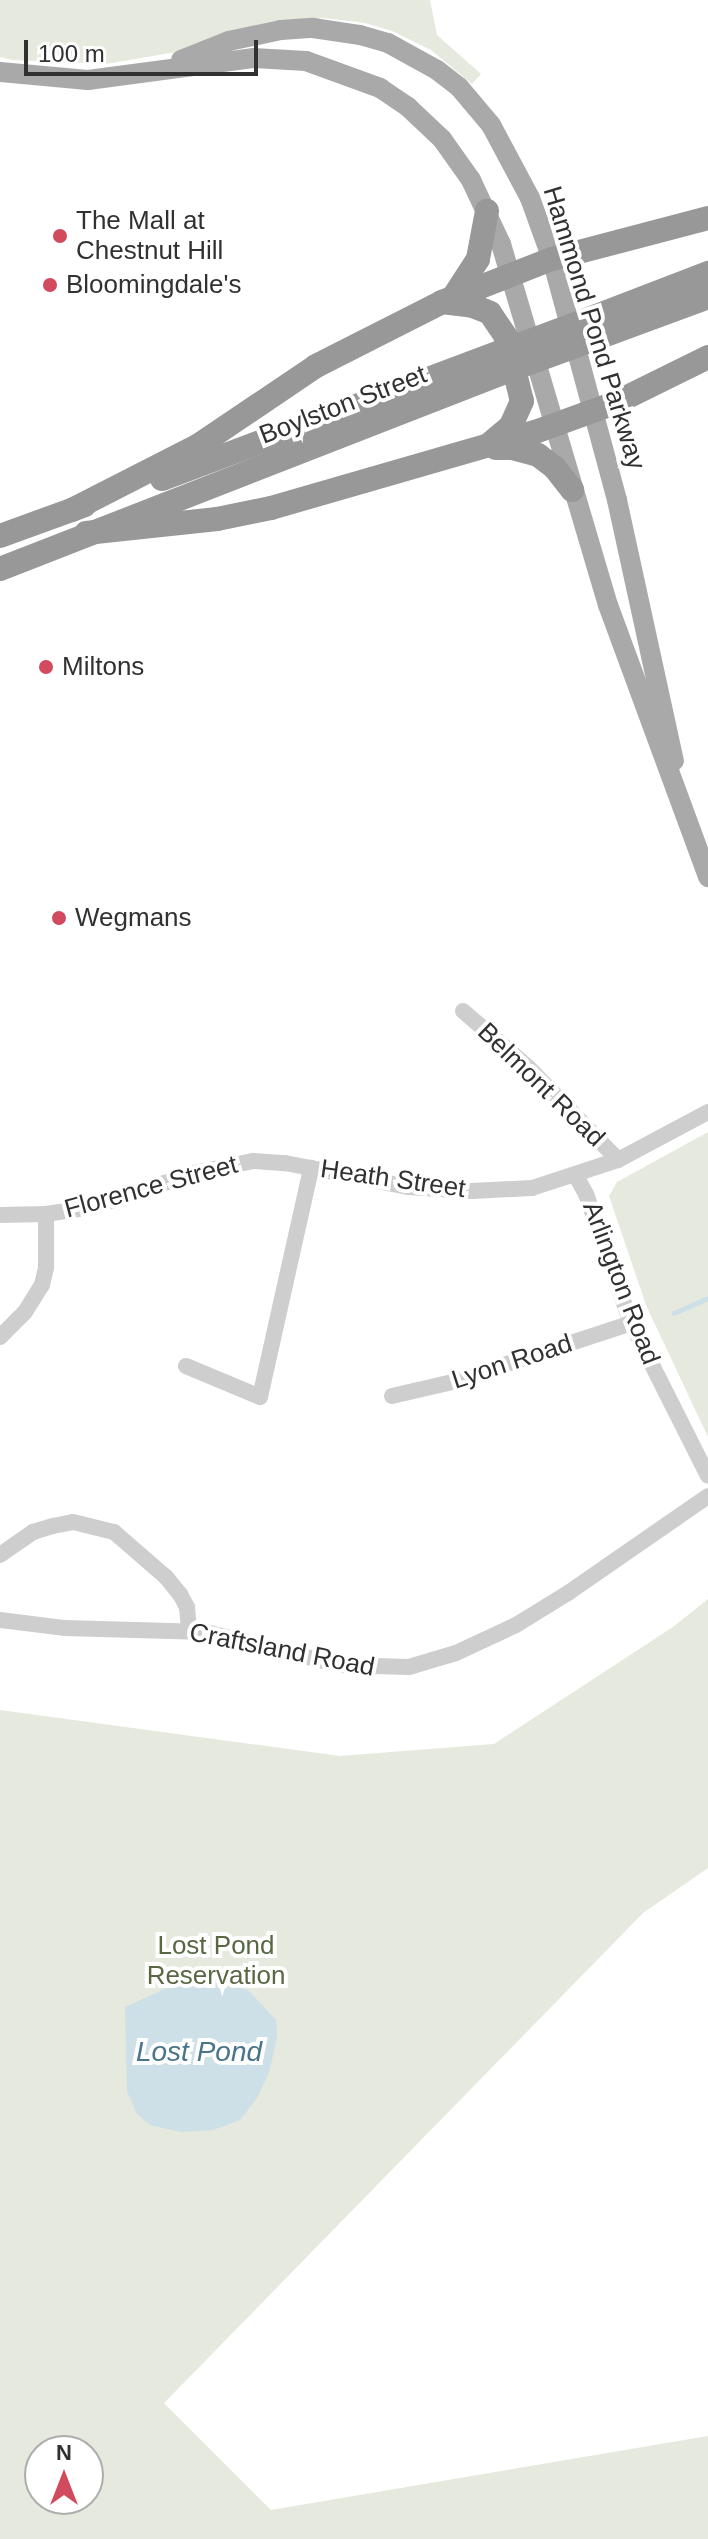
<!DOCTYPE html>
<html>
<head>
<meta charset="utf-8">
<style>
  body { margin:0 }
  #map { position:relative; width:708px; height:2539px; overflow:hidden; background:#fff; font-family:Helvetica,sans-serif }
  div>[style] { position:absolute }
  .green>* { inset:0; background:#e5e9de }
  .water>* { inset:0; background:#cddfe7 }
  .stream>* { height:5px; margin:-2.5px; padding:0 2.5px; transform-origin:2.5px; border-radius:2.5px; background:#cddfe7 }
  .minor>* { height:16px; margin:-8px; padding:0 8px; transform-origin:8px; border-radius:8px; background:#cecece }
  .major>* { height:20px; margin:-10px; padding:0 10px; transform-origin:10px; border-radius:10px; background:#a9a9a9 }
  .highway>* { height:24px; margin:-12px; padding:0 12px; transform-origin:12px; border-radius:12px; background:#989898 }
  .highway-bridge>* { height:24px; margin:-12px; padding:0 12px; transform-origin:12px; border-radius:12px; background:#989898 }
  .dots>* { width:22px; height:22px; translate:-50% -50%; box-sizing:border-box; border:4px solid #fff; border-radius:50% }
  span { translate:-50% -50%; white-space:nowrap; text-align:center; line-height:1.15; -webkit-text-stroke:8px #fff; paint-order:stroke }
  .poi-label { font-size:26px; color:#313131 }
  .left { translate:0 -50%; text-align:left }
  .street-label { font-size:26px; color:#313131 }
  .park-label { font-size:26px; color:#576843 }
  .water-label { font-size:28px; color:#48758a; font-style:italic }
  .north { position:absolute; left:24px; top:2435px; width:80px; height:80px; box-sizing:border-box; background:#fff; border:2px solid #adadad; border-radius:50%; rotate:0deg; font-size:22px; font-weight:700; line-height:32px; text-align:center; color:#313131 }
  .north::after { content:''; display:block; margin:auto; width:28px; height:36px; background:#d14a5d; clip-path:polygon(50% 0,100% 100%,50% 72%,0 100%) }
  .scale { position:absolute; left:24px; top:40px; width:234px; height:36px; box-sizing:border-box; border:4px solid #313131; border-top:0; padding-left:10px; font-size:24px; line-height:28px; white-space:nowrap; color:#313131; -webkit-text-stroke:6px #fff; paint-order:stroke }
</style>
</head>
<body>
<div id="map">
  <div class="green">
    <div style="clip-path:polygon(0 0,430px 0,437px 35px,481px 74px,472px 84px,431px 50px,392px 31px,365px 23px,324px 18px,269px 22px,176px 52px,106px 64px,13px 60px,0 57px)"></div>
    <div style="clip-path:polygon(708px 1132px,708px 1437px,646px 1305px,609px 1196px,617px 1182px)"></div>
    <div style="clip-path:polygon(evenodd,708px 1599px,708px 1868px,643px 1913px,164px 2403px,271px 2510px,708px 2436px,708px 2539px,0 2539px,0 1710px,340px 1756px,494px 1744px,673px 1627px,708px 1599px,40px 2451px,88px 2451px,88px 2499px,40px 2499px,40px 2451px)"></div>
  </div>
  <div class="water">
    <div style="clip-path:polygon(205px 1979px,226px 1980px,249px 1991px,276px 2020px,277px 2037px,269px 2073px,257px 2098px,240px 2120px,213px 2130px,181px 2132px,150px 2125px,137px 2114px,127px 2091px,125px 2007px,180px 1982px)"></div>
  </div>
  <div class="stream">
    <div style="left:674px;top:1313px;width:37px;rotate:-24deg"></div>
  </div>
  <div class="minor">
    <div style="left:463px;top:1011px;width:87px;rotate:40.8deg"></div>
    <div style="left:529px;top:1068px;width:128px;rotate:45.9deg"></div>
    <div style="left:576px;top:1176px;width:21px;rotate:61deg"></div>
    <div style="left:586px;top:1194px;width:137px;rotate:70.8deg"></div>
    <div style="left:631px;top:1323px;width:171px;rotate:63.3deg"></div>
    <div style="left:0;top:1215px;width:46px;rotate:-1.2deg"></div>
    <div style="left:46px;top:1214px;width:48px;rotate:-8.5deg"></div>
    <div style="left:93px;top:1207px;width:107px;rotate:-18.6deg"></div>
    <div style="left:194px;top:1173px;width:60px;rotate:-11.5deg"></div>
    <div style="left:253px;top:1161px;width:32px;rotate:4deg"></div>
    <div style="left:285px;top:1163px;width:125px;rotate:11deg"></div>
    <div style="left:408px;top:1187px;width:64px;rotate:3.6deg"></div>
    <div style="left:472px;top:1191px;width:60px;rotate:-2.9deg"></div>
    <div style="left:532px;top:1188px;width:90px;rotate:-18deg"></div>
    <div style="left:618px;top:1160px;width:102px;rotate:-28.1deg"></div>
    <div style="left:0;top:1337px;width:35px;rotate:-45deg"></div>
    <div style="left:25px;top:1312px;width:32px;rotate:-58deg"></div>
    <div style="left:42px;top:1285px;width:17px;rotate:-77deg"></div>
    <div style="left:46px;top:1268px;width:54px;rotate:-90deg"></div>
    <div style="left:186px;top:1366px;width:80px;rotate:22.7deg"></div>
    <div style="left:260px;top:1397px;width:235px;rotate:-77.4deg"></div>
    <div style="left:392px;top:1396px;width:62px;rotate:-13.1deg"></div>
    <div style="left:452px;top:1382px;width:188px;rotate:-18.2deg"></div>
    <div style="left:0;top:1555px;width:40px;rotate:-34.9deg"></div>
    <div style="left:33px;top:1532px;width:21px;rotate:-17deg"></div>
    <div style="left:53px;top:1526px;width:20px;rotate:-11deg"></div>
    <div style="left:73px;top:1522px;width:42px;rotate:13.7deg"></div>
    <div style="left:114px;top:1532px;width:69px;rotate:40.9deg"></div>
    <div style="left:166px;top:1577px;width:22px;rotate:51deg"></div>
    <div style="left:180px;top:1594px;width:15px;rotate:62deg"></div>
    <div style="left:187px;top:1607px;width:23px;rotate:85deg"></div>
    <div style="left:0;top:1620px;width:64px;rotate:7.1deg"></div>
    <div style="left:64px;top:1628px;width:142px;rotate:1.6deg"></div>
    <div style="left:206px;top:1632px;width:137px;rotate:13.9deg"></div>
    <div style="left:339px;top:1665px;width:70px;rotate:1.6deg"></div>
    <div style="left:409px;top:1667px;width:49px;rotate:-16.6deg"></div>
    <div style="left:456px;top:1653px;width:66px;rotate:-25deg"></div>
    <div style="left:516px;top:1625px;width:61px;rotate:-31.6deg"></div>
    <div style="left:568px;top:1593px;width:170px;rotate:-34.7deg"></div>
  </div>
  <div class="major">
    <div style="left:181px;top:60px;width:52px;rotate:-21.6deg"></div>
    <div style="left:229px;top:41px;width:53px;rotate:-11.9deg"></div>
    <div style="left:281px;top:30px;width:32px;rotate:-4deg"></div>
    <div style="left:313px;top:28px;width:48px;rotate:8.5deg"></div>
    <div style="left:360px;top:35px;width:29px;rotate:16deg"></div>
    <div style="left:388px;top:43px;width:56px;rotate:28.9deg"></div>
    <div style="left:437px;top:70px;width:28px;rotate:38deg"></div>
    <div style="left:459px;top:87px;width:50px;rotate:49.9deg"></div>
    <div style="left:491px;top:125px;width:83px;rotate:61.9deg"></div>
    <div style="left:530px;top:198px;width:65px;rotate:70.2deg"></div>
    <div style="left:552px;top:259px;width:250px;rotate:74.9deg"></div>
    <div style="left:617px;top:500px;width:267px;rotate:77.7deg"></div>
    <div style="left:0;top:72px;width:88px;rotate:5.2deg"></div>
    <div style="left:88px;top:80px;width:166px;rotate:-7.6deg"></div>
    <div style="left:253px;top:58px;width:53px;rotate:3.2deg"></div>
    <div style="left:306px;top:61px;width:79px;rotate:20deg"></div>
    <div style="left:380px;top:88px;width:34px;rotate:34deg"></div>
    <div style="left:408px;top:107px;width:47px;rotate:43.3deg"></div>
    <div style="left:442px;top:139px;width:50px;rotate:54.7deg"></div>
    <div style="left:471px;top:180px;width:71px;rotate:64.9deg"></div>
    <div style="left:501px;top:244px;width:377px;rotate:73.5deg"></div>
    <div style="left:608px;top:605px;width:290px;rotate:69.8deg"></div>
  </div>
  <div class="highway">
    <div style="left:454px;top:296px;width:44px;rotate:-57deg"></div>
    <div style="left:478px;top:259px;width:49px;rotate:-79.4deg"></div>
    <div style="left:442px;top:302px;width:31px;rotate:7deg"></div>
    <div style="left:473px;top:306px;width:18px;rotate:22deg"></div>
    <div style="left:490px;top:313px;width:29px;rotate:56deg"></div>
    <div style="left:506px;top:337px;width:66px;rotate:76deg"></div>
    <div style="left:522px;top:401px;width:27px;rotate:114deg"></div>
    <div style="left:511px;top:426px;width:26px;rotate:140deg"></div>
    <div style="left:586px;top:320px;width:131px;rotate:-21.1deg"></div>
    <div style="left:592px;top:340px;width:124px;rotate:-20.3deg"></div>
    <div style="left:496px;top:448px;width:16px"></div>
    <div style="left:512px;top:448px;width:27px;rotate:15deg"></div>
    <div style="left:538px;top:455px;width:21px;rotate:37deg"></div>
    <div style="left:555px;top:468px;width:28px;rotate:52deg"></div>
    <div style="left:162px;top:479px;width:361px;rotate:-20.6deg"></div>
    <div style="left:72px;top:510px;width:143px;rotate:-27.1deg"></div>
    <div style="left:199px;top:445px;width:141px;rotate:-34deg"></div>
    <div style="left:316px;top:366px;width:141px;rotate:-26.9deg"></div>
    <div style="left:442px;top:302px;width:118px;rotate:-21.4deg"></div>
    <div style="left:552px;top:259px;width:161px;rotate:-14.7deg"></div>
    <div style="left:86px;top:533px;width:132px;rotate:-6.1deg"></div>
    <div style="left:217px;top:519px;width:55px;rotate:-11.5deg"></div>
    <div style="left:271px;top:508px;width:275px;rotate:-16.1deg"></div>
    <div style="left:535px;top:432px;width:85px;rotate:-19.9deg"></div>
    <div style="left:615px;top:403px;width:104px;rotate:-26.3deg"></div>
    <div style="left:0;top:536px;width:90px;rotate:-20deg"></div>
    <div style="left:0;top:569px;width:542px;rotate:-21.31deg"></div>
  </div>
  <div class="highway-bridge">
    <div style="left:500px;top:352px;width:92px;rotate:-20.4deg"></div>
    <div style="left:505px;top:372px;width:93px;rotate:-20.2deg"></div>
  </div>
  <div class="dots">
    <div style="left:60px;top:236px;background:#d14a5d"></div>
    <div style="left:50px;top:285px;background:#d14a5d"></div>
    <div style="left:46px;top:667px;background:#d14a5d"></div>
    <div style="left:59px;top:918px;background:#d14a5d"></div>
  </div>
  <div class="poi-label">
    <span class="left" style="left:76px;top:236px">The Mall at<br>Chestnut Hill</span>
    <span class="left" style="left:66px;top:285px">Bloomingdale's</span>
    <span class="left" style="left:62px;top:667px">Miltons</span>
    <span class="left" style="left:75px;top:918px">Wegmans</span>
  </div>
  <div class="street-label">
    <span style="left:594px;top:328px;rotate:73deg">Hammond Pond Parkway</span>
    <span style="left:343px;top:405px;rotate:-21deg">Boylston Street</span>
    <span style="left:541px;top:1085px;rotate:44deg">Belmont Road</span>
    <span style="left:393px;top:1179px;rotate:8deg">Heath Street</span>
    <span style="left:151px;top:1187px;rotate:-15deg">Florence Street</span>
    <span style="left:621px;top:1283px;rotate:69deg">Arlington Road</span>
    <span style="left:512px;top:1362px;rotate:-18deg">Lyon Road</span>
    <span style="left:282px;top:1650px;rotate:11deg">Craftsland Road</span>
  </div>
  <div class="park-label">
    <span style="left:216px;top:1961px">Lost Pond<br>Reservation</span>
  </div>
  <div class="water-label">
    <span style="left:199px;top:2052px">Lost Pond</span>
  </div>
  <div class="north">N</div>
  <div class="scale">100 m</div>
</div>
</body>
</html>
